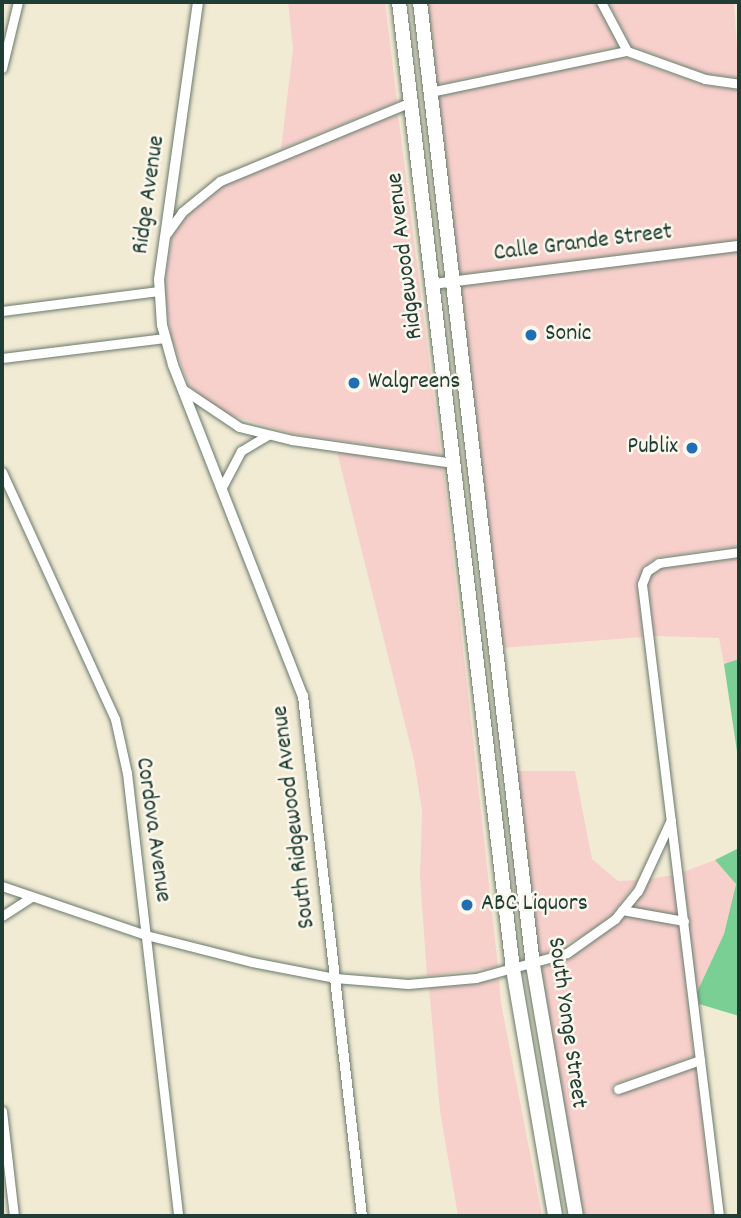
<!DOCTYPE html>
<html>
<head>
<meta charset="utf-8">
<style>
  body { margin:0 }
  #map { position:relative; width:741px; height:1218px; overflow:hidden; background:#f2ebd4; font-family:Dekko,sans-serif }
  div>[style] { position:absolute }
  .built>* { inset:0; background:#f7d0cc }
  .green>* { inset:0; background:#7ad094 }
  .roads { filter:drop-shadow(0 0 2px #697a6c) drop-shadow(0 0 2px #697a6c) }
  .minor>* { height:9px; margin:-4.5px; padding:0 4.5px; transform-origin:4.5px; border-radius:4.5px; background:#fff }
  .tertiary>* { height:10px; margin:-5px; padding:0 5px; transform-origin:5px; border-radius:5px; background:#fff }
  .primary>* { height:14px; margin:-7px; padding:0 7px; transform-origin:7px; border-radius:7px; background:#fff }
  .dots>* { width:19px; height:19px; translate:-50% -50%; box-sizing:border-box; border:4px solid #fbf7ec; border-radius:50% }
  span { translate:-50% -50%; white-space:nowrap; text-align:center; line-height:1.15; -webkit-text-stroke:5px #fbf7ec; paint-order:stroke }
  .street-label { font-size:24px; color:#1f3d34 }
  .poi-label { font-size:24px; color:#1f3d34 }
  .left { translate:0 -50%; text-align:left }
  .right { translate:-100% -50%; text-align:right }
  .frame { position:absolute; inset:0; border:4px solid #1f3d34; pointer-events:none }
</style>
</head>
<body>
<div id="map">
  <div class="built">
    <div style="clip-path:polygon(288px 2px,385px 2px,397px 102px,281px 149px,293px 49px)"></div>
    <div style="clip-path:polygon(426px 2px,595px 2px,619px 46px,436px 85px)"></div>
    <div style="clip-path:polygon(608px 2px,734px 2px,739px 78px,706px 74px,631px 46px)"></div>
    <div style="clip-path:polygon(624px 57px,703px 85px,739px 90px,739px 240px,457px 275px,438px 96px)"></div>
    <div style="clip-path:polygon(398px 114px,441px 455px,294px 434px,223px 413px,189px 386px,171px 337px,164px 290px,172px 235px,186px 216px,222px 186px)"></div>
    <div style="clip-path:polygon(739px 251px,739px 546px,658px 557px,644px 566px,637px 585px,643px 637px,501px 648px,458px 286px)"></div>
    <div style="clip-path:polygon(303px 447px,443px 467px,498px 967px,427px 976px,420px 877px,422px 811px,414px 760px,337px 452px)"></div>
    <div style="clip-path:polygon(739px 558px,739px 659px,724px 664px,719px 638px,654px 636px,648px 584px,651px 574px,660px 568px)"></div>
    <div style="clip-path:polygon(515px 771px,575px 771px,592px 859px,618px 881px,638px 880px,612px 915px,587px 934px,537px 957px)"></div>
    <div style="clip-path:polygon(715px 860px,736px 883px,724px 934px,697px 992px,683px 872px)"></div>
    <div style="clip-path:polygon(673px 875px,694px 1056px,612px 1085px,615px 1096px,696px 1068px,713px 1216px,584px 1216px,565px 1134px,539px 969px,569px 958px,618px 924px,649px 879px)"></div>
    <div style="clip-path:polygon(499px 979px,501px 1003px,542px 1216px,458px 1216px,440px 1111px,429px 988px)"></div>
  </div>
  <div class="green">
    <div style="clip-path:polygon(739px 659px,739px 765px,724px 664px)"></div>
    <div style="clip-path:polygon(739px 848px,739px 1016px,699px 1004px,697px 992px,724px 934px,736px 884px,715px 860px)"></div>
  </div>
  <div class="roads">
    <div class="minor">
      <div style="left:601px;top:2px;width:55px;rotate:62deg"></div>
      <div style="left:2px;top:68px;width:68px;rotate:-76.4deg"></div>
      <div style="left:430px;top:92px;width:201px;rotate:-11.8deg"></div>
      <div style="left:627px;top:51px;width:83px;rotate:19.7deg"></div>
      <div style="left:705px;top:79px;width:34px;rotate:8deg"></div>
      <div style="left:167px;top:233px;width:26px;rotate:-54deg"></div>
      <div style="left:182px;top:212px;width:49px;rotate:-39.2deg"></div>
      <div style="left:220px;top:181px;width:207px;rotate:-22.5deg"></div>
      <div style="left:2px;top:311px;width:158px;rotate:-7.3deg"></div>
      <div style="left:2px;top:358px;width:164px;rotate:-7deg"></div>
      <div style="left:184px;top:390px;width:66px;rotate:33.9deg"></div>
      <div style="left:239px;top:427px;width:55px;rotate:13.8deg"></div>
      <div style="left:292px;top:440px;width:163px;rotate:8.1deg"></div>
      <div style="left:2px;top:472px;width:272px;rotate:65.4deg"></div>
      <div style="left:115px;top:719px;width:55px;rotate:77.5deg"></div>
      <div style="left:127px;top:773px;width:446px;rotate:83.4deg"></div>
      <div style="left:221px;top:489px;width:43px;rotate:-62.2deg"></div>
      <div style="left:241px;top:451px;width:31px;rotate:-31deg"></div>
      <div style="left:2px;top:886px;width:152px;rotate:18.8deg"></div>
      <div style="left:146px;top:935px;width:109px;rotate:14.3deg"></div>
      <div style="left:252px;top:962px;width:85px;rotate:10.9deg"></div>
      <div style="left:335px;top:978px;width:73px;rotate:4.7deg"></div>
      <div style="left:408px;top:984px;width:68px;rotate:-5deg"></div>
      <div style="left:476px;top:978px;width:94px;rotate:-15.4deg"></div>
      <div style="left:567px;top:953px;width:59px;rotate:-35.3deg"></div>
      <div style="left:615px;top:919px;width:36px;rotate:-51deg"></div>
      <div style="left:638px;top:891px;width:78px;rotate:-65.1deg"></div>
      <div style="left:622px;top:910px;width:63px;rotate:10.1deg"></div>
      <div style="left:2px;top:916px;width:35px;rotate:-33deg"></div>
      <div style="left:618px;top:1089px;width:87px;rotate:-19.5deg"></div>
      <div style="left:2px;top:1111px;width:106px;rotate:83.5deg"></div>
      <div style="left:719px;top:1216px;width:637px;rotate:-96.95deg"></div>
      <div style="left:642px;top:584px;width:14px;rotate:-69deg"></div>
      <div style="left:647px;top:571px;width:14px;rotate:-34deg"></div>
      <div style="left:659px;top:563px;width:81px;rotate:-7.8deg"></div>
    </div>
    <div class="tertiary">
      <div style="left:198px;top:2px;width:280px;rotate:98deg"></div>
      <div style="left:159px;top:279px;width:46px;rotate:86.3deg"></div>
      <div style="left:162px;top:325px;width:41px;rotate:74.6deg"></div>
      <div style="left:173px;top:365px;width:356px;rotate:68.6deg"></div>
      <div style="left:303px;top:696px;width:523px;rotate:83.53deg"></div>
      <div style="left:433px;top:284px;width:308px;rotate:-7.1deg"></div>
    </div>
    <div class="primary">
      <div style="left:399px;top:2px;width:974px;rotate:83.28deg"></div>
      <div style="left:513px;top:969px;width:251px;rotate:80.3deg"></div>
      <div style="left:420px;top:2px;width:970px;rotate:83.31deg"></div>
      <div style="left:533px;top:965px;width:255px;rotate:80.3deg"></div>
    </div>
  </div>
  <div class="dots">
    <div style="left:531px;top:335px;background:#1f6fb2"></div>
    <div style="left:354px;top:383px;background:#1f6fb2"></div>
    <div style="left:692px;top:448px;background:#1f6fb2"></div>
    <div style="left:467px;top:905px;background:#1f6fb2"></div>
  </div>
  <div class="street-label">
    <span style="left:150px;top:195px;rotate:-82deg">Ridge Avenue</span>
    <span style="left:583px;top:244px;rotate:-7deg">Calle Grande Street</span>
    <span style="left:406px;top:256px;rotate:-97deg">Ridgewood Avenue</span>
    <span style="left:295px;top:817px;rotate:-97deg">South Ridgewood Avenue</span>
    <span style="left:152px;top:830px;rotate:82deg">Cordova Avenue</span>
    <span style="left:566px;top:1023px;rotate:82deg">South Yonge Street</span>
  </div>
  <div class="poi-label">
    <span class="left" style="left:545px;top:335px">Sonic</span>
    <span class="left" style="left:368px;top:383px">Walgreens</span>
    <span class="right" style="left:678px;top:448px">Publix</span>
    <span class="left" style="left:481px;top:905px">ABC Liquors</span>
  </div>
  <div class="frame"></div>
</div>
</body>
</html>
